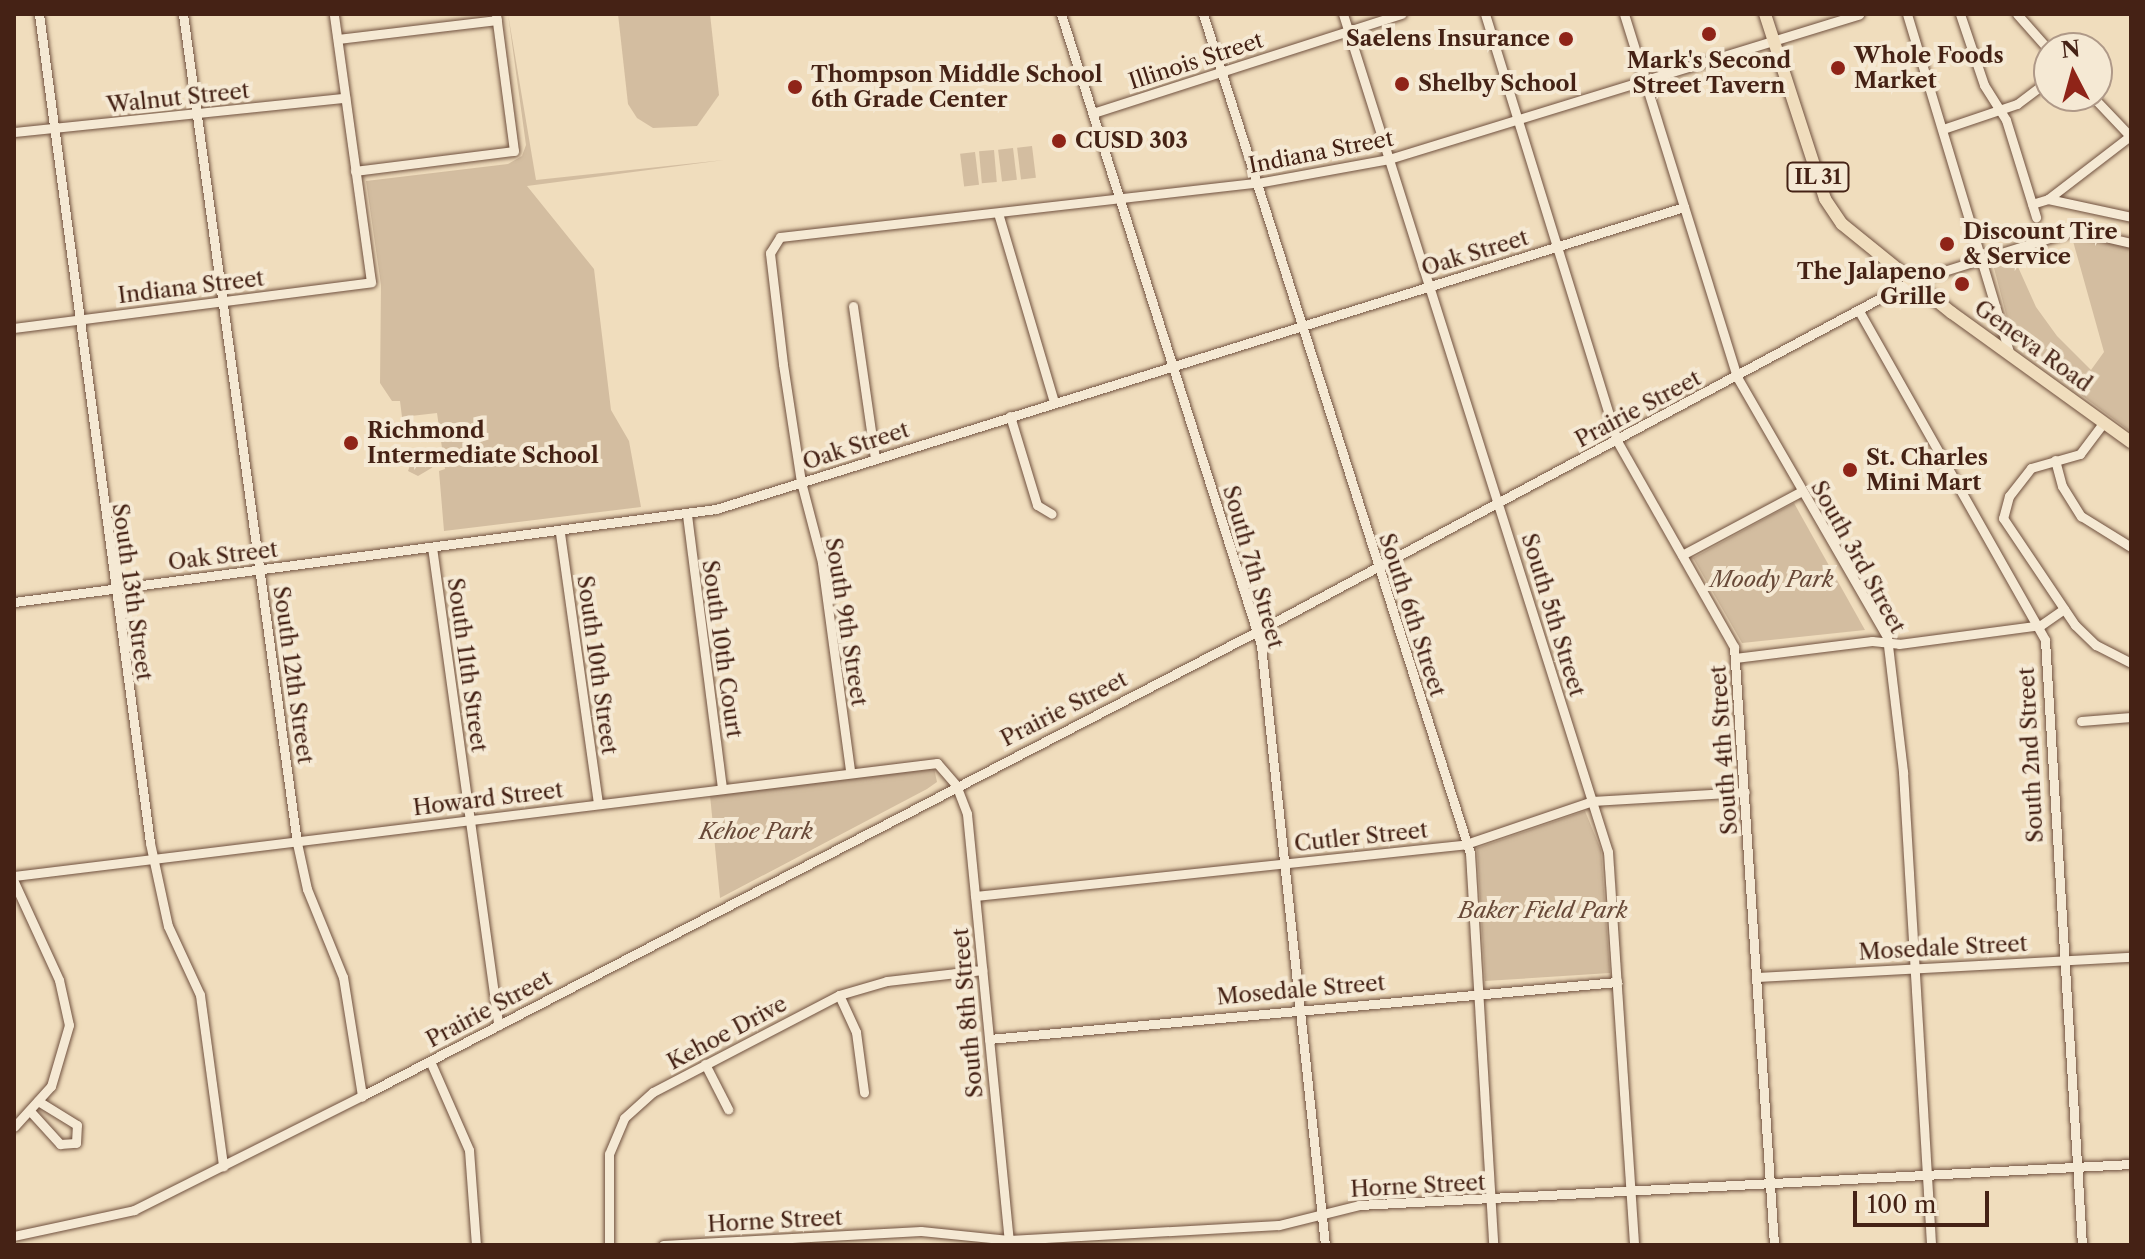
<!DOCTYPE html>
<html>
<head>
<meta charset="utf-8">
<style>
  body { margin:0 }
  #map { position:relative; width:2145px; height:1259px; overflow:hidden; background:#f0ddbd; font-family:"Libre Caslon Text",serif }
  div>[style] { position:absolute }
  .green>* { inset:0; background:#d3bda0; transform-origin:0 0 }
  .roads { filter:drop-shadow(0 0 2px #70513f) drop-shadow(0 0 2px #70513f) }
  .minor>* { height:9px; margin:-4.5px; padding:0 4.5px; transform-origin:4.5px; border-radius:4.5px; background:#f5e9d4 }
  .major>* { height:12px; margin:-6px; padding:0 6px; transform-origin:6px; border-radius:6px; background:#f0ddbd }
  .dots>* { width:22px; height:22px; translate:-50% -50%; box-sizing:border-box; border:4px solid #f5e9d4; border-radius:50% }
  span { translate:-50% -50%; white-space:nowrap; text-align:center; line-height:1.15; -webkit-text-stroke:8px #f5e9d4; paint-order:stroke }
  .shield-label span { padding:2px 6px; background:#f5e9d4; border:2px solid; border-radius:6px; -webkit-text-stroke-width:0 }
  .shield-label { font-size:20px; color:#452215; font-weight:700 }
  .poi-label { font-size:22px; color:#452215; font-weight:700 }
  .right { translate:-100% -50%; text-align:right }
  .left { translate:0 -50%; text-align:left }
  .street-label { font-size:22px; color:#452215 }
  .park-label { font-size:22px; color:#684938; font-style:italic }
  .frame { position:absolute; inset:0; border:16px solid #452215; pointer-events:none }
  .north { position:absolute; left:2033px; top:32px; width:80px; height:80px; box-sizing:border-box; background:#f5e9d4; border:2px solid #af9988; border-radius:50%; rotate:354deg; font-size:22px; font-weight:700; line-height:32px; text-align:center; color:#452215 }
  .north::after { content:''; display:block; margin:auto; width:28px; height:36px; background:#8f2418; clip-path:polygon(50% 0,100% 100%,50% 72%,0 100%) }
  .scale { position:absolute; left:1853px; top:1191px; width:136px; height:36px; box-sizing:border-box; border:4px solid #452215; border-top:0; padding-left:10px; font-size:24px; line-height:28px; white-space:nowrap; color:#452215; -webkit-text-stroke:6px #f5e9d4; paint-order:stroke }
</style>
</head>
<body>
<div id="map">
  <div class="green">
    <div style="clip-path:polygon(508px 14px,536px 180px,724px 160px,527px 186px,594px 269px,611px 410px,629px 441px,641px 507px,444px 531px,439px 471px,445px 469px,437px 413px,402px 417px,400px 401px,392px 401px,380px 383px,381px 285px,366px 181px,508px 164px,522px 156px,526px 145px)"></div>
    <div style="clip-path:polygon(618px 14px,710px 14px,719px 95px,697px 126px,653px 128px,637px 118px,628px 104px)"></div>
    <div style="left:1032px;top:146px;width:32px;height:15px;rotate:83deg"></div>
    <div style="left:1013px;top:148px;width:32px;height:15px;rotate:83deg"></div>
    <div style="left:994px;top:150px;width:32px;height:15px;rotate:85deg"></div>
    <div style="left:975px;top:152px;width:33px;height:15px;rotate:83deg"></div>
    <div style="clip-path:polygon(2071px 234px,2131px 247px,2131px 432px,2025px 353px,2012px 337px,1994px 268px,2014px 258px,2036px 307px,2057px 336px,2091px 370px,2104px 352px)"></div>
    <div style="clip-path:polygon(435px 458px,435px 466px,418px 476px,408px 471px,412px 460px)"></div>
    <div style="clip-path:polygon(1794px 503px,1865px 630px,1742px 643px,1693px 558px)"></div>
    <div style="clip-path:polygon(934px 768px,937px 782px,927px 789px,720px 898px,710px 795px)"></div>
    <div style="clip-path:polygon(1585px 811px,1601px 850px,1610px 973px,1485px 981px,1477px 848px)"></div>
  </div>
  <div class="roads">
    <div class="minor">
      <div style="left:39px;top:14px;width:836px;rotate:82.37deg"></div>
      <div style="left:150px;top:843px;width:85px;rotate:77.8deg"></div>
      <div style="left:168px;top:926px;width:76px;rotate:65.1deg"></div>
      <div style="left:200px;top:995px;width:173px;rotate:82.3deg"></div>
      <div style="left:183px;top:14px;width:837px;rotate:82.17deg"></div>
      <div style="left:297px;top:843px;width:47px;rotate:77.7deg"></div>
      <div style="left:307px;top:889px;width:95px;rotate:67.8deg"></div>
      <div style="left:343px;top:977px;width:121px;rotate:80.9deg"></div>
      <div style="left:1061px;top:14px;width:662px;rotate:72.41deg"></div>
      <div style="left:1261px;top:645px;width:603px;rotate:83.91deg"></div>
      <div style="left:1203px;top:14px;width:880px;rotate:72.35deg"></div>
      <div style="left:1470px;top:853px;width:393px;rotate:86.6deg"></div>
      <div style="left:1343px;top:14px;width:879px;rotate:72.45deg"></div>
      <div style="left:1608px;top:852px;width:394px;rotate:86.2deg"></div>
      <div style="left:1485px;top:14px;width:447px;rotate:72.8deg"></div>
      <div style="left:1617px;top:441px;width:237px;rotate:60.4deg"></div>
      <div style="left:1734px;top:647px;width:599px;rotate:86.17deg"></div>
      <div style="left:1624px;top:14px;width:380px;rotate:72.7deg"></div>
      <div style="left:1737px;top:377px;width:300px;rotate:60deg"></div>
      <div style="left:1887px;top:637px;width:136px;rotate:83.2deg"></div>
      <div style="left:1903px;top:772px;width:474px;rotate:86.6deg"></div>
      <div style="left:1907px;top:14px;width:353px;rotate:73.2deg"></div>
      <div style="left:1960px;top:14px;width:75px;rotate:71.3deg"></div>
      <div style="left:1984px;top:85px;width:41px;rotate:57.8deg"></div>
      <div style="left:2006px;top:120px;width:102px;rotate:72.8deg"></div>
      <div style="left:2017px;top:14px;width:48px;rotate:48.4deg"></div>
      <div style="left:338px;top:39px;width:160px;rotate:-6.8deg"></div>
      <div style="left:2092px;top:96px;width:57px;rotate:46.4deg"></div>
      <div style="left:1093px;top:113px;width:324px;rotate:-17.8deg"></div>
      <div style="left:1943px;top:129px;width:78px;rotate:-18.7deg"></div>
      <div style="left:2017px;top:104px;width:40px;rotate:-37deg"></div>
      <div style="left:14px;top:132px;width:333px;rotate:-5.9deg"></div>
      <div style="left:355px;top:171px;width:160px;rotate:-7.2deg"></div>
      <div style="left:514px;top:151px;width:138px;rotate:-97.5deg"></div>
      <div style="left:2048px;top:199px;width:85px;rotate:12.2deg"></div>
      <div style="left:2032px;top:204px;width:17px;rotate:-17deg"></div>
      <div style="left:2048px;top:199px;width:103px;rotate:-37.5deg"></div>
      <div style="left:998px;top:213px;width:197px;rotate:73.5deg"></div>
      <div style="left:853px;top:306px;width:154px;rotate:81.8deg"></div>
      <div style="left:1859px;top:311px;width:378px;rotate:60.5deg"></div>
      <div style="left:2045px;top:640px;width:606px;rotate:86.5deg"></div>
      <div style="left:14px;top:328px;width:360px;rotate:-7.3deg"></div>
      <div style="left:371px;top:282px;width:271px;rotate:-97.9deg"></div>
      <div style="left:1010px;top:416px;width:93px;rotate:73.1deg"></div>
      <div style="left:1037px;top:505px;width:17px;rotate:31deg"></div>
      <div style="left:2104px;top:422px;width:40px;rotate:127deg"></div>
      <div style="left:2080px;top:454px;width:51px;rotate:164.1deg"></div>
      <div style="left:2031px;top:468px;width:36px;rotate:128deg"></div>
      <div style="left:2009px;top:496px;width:23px;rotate:105deg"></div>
      <div style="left:2003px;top:518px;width:129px;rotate:56.1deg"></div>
      <div style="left:2075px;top:625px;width:29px;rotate:44deg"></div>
      <div style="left:2096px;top:645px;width:39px;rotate:27deg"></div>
      <div style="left:2055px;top:460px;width:27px;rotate:75deg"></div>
      <div style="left:2062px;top:486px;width:36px;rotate:58deg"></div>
      <div style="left:2081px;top:516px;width:59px;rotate:31.8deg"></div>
      <div style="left:687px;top:515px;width:274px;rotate:82.7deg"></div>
      <div style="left:560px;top:533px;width:273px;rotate:82deg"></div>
      <div style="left:432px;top:547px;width:483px;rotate:82.1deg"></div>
      <div style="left:1682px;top:555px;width:136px;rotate:-28.1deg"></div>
      <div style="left:14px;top:602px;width:708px;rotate:-7.55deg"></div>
      <div style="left:716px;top:509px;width:1014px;rotate:-17.33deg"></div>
      <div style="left:1735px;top:658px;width:138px;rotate:-7.1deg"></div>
      <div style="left:1872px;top:641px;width:27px;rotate:6deg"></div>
      <div style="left:1899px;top:644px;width:143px;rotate:-7.6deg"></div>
      <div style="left:2041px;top:625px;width:28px;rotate:-35deg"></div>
      <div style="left:2081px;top:721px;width:50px;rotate:-4.6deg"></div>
      <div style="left:850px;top:770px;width:210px;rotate:-97.7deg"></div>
      <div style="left:822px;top:562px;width:83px;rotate:-104.7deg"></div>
      <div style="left:801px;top:482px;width:119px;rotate:-98.7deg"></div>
      <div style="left:783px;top:364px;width:112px;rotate:-96.7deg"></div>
      <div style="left:770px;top:253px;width:19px;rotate:-58deg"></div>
      <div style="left:780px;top:237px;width:480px;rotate:-6.5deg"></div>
      <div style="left:1257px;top:183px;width:134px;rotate:-10.3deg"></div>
      <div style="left:1389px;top:159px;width:492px;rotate:-17.1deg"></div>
      <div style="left:14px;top:876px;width:930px;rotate:-6.98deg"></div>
      <div style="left:937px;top:763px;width:29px;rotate:49deg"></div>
      <div style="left:956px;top:785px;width:31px;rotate:69deg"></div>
      <div style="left:967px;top:814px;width:428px;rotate:84.4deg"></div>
      <div style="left:14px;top:882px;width:108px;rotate:65.3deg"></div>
      <div style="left:59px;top:980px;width:46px;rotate:77.5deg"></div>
      <div style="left:69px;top:1025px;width:64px;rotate:106.4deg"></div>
      <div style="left:51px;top:1086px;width:55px;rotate:132.1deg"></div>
      <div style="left:975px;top:896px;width:494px;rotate:-6deg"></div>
      <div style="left:1466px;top:844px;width:133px;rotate:-18.8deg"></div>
      <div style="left:1592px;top:801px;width:153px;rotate:-3.4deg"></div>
      <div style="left:1757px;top:977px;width:375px;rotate:-3.1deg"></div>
      <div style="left:839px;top:995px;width:41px;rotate:65.3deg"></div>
      <div style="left:856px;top:1032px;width:61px;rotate:82.4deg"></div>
      <div style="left:989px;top:1039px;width:631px;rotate:-5.19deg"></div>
      <div style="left:430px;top:1061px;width:97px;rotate:66.3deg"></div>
      <div style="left:469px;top:1150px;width:95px;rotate:85.8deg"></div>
      <div style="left:705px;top:1064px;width:51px;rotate:62.9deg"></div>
      <div style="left:30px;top:1111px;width:45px;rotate:47.7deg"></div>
      <div style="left:60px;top:1144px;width:16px;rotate:-4deg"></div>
      <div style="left:76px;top:1143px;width:18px;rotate:-87deg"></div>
      <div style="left:77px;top:1125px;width:46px;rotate:-148.4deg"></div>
      <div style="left:14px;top:1236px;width:123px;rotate:-12.2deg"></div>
      <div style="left:134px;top:1210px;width:255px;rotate:-26.6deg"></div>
      <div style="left:362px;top:1096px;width:1007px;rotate:-27.43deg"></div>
      <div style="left:1256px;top:632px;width:744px;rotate:-28.15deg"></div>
      <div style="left:1912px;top:281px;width:171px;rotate:-17.4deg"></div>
      <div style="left:2075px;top:230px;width:57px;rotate:13.1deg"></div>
      <div style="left:609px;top:1245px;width:91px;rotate:-90deg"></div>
      <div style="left:609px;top:1154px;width:39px;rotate:-67deg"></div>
      <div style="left:624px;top:1118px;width:39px;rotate:-42deg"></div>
      <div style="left:653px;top:1092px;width:210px;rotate:-27.5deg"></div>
      <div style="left:839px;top:995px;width:50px;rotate:-16.3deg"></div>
      <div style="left:887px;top:981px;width:96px;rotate:-6.6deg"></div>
      <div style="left:663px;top:1245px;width:258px;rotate:-3.1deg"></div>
      <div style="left:921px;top:1231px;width:88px;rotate:5.8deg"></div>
      <div style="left:1009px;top:1240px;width:270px;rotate:-3.2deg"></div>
      <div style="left:1279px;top:1225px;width:82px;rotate:-14deg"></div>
      <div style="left:1359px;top:1205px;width:773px;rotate:-3.04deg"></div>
    </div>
    <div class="major">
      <div style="left:1765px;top:14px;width:194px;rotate:72deg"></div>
      <div style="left:1825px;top:199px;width:30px;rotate:56deg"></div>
      <div style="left:1842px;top:224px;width:141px;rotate:39deg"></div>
      <div style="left:1952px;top:313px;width:221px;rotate:35.8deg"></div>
    </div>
  </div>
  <div class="dots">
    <div style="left:1709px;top:34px;background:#8f2418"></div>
    <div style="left:1566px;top:39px;background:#8f2418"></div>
    <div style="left:1838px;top:68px;background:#8f2418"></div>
    <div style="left:1402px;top:84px;background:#8f2418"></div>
    <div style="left:795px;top:87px;background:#8f2418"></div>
    <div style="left:1059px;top:141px;background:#8f2418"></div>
    <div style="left:1947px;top:244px;background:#8f2418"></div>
    <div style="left:1962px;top:284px;background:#8f2418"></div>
    <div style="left:351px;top:443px;background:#8f2418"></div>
    <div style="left:1850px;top:470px;background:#8f2418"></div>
  </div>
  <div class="shield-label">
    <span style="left:1818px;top:177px">IL 31</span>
  </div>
  <div class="poi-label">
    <span class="right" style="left:1550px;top:39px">Saelens Insurance</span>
    <span class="left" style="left:1854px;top:68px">Whole Foods<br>Market</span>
    <span style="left:1709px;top:73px">Mark's Second<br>Street Tavern</span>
    <span class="left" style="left:811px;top:87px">Thompson Middle School<br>6th Grade Center</span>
    <span class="left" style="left:1418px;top:84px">Shelby School</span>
    <span class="left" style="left:1075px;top:141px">CUSD 303</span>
    <span class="left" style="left:1963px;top:244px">Discount Tire<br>&amp; Service</span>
    <span class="right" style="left:1946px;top:284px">The Jalapeno<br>Grille</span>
    <span class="left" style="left:367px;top:443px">Richmond<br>Intermediate School</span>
    <span class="left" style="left:1866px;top:470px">St. Charles<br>Mini Mart</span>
  </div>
  <div class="street-label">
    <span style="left:1196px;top:61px;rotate:-18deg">Illinois Street</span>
    <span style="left:178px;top:98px;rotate:-6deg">Walnut Street</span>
    <span style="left:1321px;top:152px;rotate:-11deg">Indiana Street</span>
    <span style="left:1475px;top:253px;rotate:-17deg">Oak Street</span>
    <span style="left:191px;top:287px;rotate:-7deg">Indiana Street</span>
    <span style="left:2033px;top:346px;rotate:36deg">Geneva Road</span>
    <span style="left:1638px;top:409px;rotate:-28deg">Prairie Street</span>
    <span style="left:856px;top:446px;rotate:-18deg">Oak Street</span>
    <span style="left:223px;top:556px;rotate:-7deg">Oak Street</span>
    <span style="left:1858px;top:557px;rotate:61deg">South 3rd Street</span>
    <span style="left:1253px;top:567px;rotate:74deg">South 7th Street</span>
    <span style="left:132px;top:592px;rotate:82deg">South 13th Street</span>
    <span style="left:1412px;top:615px;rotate:72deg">South 6th Street</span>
    <span style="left:1553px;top:615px;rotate:73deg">South 5th Street</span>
    <span style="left:846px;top:622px;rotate:81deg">South 9th Street</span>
    <span style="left:722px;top:649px;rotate:82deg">South 10th Court</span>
    <span style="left:467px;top:665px;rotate:82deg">South 11th Street</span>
    <span style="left:597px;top:665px;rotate:82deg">South 10th Street</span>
    <span style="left:293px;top:675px;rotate:82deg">South 12th Street</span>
    <span style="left:1064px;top:709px;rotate:-27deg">Prairie Street</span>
    <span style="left:1724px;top:750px;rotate:-94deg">South 4th Street</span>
    <span style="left:2031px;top:755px;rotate:-93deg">South 2nd Street</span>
    <span style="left:488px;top:799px;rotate:-7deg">Howard Street</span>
    <span style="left:1361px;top:837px;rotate:-6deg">Cutler Street</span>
    <span style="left:1943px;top:948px;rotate:-3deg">Mosedale Street</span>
    <span style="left:1301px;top:990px;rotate:-5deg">Mosedale Street</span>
    <span style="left:489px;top:1009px;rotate:-28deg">Prairie Street</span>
    <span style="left:968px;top:1013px;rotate:-95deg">South 8th Street</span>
    <span style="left:727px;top:1033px;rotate:-28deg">Kehoe Drive</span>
    <span style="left:1418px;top:1186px;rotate:-3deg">Horne Street</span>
    <span style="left:775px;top:1221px;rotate:-3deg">Horne Street</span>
  </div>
  <div class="park-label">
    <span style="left:1772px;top:580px">Moody Park</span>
    <span style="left:756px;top:832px">Kehoe Park</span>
    <span style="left:1543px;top:911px">Baker Field Park</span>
  </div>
  <div class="frame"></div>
  <div class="north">N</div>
  <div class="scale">100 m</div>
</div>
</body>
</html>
